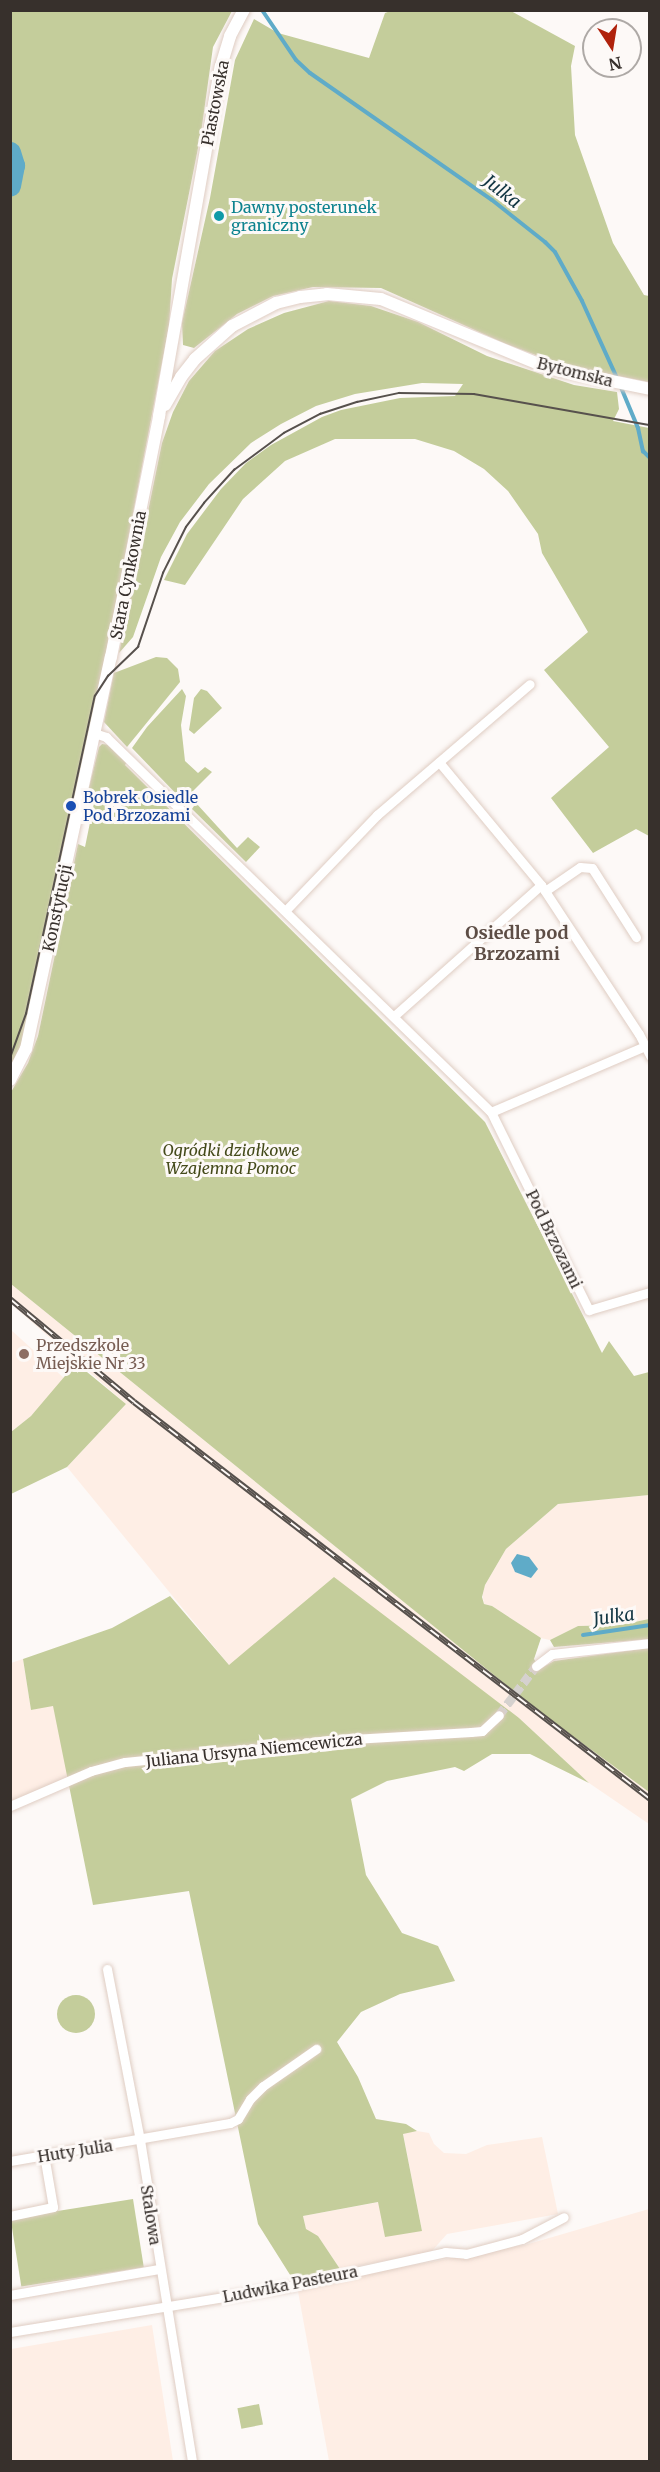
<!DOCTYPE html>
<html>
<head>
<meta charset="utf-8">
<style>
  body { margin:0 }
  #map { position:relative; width:660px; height:2472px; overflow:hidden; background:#fdf9f7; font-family:Merriweather,serif }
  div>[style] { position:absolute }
  .built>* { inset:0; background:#feeee5 }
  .green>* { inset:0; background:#c4cd9b; transform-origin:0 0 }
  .round { border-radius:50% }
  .water>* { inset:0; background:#5fabc8 }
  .stream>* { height:4px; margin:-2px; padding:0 2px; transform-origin:2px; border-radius:2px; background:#5fabc8 }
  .river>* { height:21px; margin:-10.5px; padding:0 10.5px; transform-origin:10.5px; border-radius:10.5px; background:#5fabc8 }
  .minor-tunnel>* { height:9px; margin-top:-4.5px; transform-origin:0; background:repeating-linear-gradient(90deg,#d5d1ce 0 9px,transparent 0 13.5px) }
  .roads { filter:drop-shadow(0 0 2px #dfcdc3) drop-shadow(0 0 2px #dfcdc3) }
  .minor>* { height:9px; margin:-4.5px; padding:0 4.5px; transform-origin:4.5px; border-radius:4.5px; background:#fff }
  .tertiary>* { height:12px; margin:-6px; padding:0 6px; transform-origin:6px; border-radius:6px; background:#fff }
  .tram>* { height:1.5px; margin:-0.75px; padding:0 0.75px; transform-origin:0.75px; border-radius:0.75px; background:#57514d }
  .rail>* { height:6px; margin-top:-3px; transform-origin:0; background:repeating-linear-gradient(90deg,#fdf9f7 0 11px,#57514d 0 22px); box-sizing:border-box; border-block:2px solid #57514d }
  .dots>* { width:16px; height:16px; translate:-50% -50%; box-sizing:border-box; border:3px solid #fdf9f7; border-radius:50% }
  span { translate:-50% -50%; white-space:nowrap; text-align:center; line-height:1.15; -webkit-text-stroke:6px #fdf9f7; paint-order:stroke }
  .street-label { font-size:16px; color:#37302c }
  .culture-label { font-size:16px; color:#0d838f }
  .left { translate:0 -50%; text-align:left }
  .transit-label { font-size:16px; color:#164399 }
  .park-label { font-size:16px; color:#444a1a; font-style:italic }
  .education-label { font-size:16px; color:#785e54 }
  .water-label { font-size:18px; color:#133643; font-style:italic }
  .neighbourhood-label { font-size:18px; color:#5d4d45; font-weight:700 }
  .frame { position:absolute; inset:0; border:12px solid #37302c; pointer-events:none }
  .north { position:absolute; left:582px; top:18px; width:60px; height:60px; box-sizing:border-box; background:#fdf9f7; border:2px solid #aea9a6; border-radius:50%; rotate:168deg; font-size:16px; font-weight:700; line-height:24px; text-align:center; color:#37302c }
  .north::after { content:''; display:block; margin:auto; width:21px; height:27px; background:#b0220c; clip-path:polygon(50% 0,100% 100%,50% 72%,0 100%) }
</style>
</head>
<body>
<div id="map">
  <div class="built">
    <div style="clip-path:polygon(11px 1284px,541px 1713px,649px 1792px,649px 1824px,589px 1783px,519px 1718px,229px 1665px,67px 1467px,126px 1404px,11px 1304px)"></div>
    <div style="clip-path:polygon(10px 1329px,65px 1379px,31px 1416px,11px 1432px)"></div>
    <div style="clip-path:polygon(649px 1495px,649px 1619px,620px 1625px,578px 1626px,550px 1640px,541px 1638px,492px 1606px,484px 1604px,482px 1592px,485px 1585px,506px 1549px,558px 1504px)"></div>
    <div style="clip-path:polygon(23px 1659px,31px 1710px,53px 1705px,70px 1781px,11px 1806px,11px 1663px)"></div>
    <div style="clip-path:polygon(417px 2131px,429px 2133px,434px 2144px,444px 2153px,466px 2154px,487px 2145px,542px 2137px,558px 2214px,447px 2234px,431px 2252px,340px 2269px,318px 2236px,306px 2230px,303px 2216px,379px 2202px,422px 2231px,403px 2133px)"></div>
    <div style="clip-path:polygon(649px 2209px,649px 2461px,329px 2461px,297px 2286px,525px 2245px)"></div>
    <div style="clip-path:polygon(152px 2325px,173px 2461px,11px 2461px,11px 2349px)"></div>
  </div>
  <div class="green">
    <div style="clip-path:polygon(393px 10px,511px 11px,575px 46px,571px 66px,575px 135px,613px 243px,644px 295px,649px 296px,649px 382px,584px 369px,541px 357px,504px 343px,381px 288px,313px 287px,273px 296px,237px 314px,194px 348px,183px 345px,182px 323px,210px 198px,235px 60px,254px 19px,278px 33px,369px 58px,385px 13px)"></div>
    <div style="clip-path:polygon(11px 11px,232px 11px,213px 47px,201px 133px,172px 279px,169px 326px,106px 653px,21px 1046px,11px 1067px)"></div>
    <div style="clip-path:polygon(329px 301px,371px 306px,418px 322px,487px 356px,574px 385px,617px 392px,619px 409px,613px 421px,649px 428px,649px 836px,636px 829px,593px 853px,551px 798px,609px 747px,544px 670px,588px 632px,542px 553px,538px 534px,508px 491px,484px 469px,454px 451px,415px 439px,335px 439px,285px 461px,243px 499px,185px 585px,164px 580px,187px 534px,221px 489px,246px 463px,271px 445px,322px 417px,341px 410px,400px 398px,455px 396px,463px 384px,422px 383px,355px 394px,316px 406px,281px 424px,251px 443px,209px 484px,180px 522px,161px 557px,133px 637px,119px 653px,162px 443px,173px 412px,189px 381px,215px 351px,248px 329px,284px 313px)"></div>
    <div style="clip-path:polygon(156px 657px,167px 658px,178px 669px,180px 682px,127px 747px,104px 722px,114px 673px)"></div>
    <div style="clip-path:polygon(182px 689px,186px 696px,181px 725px,185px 761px,198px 773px,205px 767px,212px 772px,183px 801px,132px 748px,147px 727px)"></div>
    <div style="clip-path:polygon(201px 689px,207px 691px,222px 708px,194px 734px,189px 730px,190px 724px,194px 698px)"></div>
    <div style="clip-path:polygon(102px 744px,110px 745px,127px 762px,125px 765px,485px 1122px,602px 1353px,609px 1341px,634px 1376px,649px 1372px,649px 1495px,558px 1504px,506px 1549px,485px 1585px,482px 1597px,484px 1604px,492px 1606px,541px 1638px,534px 1659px,540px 1669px,554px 1661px,649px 1648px,649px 1792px,541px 1713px,11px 1284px,11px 1092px,28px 1063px,38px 1036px,78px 844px,85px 847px,95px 798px,88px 792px,99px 747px)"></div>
    <div style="clip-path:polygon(196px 803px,237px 848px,248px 837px,260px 847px,246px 862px,192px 809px)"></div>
    <div style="clip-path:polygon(76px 1363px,126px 1404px,67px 1467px,11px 1494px,11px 1432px,31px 1416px)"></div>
    <div style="clip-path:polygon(334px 1577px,519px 1718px,589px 1783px,530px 1754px,492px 1754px,464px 1771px,455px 1767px,387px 1781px,351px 1799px,366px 1875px,402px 1933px,438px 1946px,455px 1981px,400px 1994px,361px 2012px,337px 2042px,358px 2077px,376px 2119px,406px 2124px,417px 2131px,403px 2134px,422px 2231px,385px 2237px,378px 2202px,303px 2216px,306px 2229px,318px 2236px,340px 2269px,292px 2278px,258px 2224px,189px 1891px,93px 1905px,53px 1706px,31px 1710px,23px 1659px,112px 1628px,170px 1596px,229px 1665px)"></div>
    <div style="clip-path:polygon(649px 1619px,649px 1639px,554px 1647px,550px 1640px,578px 1626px,620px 1625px)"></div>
    <div class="round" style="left:57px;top:1995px;width:38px;height:38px"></div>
    <div style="left:133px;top:2199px;width:69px;height:124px;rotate:81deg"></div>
    <div style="left:259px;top:2404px;width:21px;height:22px;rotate:79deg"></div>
  </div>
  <div class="water">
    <div style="clip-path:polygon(517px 1554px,529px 1557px,538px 1569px,531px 1578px,515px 1572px,511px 1563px)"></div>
  </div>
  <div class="stream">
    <div style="left:262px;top:10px;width:60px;rotate:55.8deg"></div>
    <div style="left:296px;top:60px;width:19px;rotate:43deg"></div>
    <div style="left:310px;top:73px;width:222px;rotate:34.9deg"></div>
    <div style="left:492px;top:200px;width:68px;rotate:38.4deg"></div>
    <div style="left:545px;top:242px;width:14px;rotate:45deg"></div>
    <div style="left:555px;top:252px;width:56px;rotate:61.1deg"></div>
    <div style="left:582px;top:301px;width:85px;rotate:65.6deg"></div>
    <div style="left:620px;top:385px;width:47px;rotate:67.3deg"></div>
    <div style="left:638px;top:428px;width:24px;rotate:78deg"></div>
    <div style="left:643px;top:451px;width:10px;rotate:45deg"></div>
    <div style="left:583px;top:1635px;width:68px;rotate:-8.5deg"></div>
  </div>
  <div class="river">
    <div style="left:10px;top:152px;width:14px;rotate:73deg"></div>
    <div style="left:14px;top:165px;width:21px;rotate:101deg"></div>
  </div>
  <div class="minor-tunnel">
    <div style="left:499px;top:1715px;width:61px;rotate:-52.9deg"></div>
  </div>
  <div class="roads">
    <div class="minor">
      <div style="left:94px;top:733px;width:13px;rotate:18deg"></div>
      <div style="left:106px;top:737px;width:537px;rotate:44.25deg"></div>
      <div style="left:491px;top:1112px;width:221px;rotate:63.7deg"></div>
      <div style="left:589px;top:1310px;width:64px;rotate:-16.4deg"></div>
      <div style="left:439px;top:762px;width:160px;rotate:50.3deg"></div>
      <div style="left:541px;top:885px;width:178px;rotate:56.7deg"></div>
      <div style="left:639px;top:1034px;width:25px;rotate:63deg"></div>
      <div style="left:545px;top:891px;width:42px;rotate:-34.4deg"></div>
      <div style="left:580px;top:867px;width:12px;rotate:5deg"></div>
      <div style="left:592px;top:868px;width:82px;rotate:57.5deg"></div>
      <div style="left:286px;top:910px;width:132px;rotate:-46.2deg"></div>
      <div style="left:377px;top:815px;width:201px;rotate:-40.6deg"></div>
      <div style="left:394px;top:1016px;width:197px;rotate:-41.7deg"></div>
      <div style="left:491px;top:1112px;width:168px;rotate:-23.2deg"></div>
      <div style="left:536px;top:1666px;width:20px;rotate:-37deg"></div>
      <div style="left:552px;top:1654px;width:99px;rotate:-6.4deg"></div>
      <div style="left:10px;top:1806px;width:88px;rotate:-23.4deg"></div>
      <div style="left:91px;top:1771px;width:35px;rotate:-15deg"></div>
      <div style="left:125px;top:1762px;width:229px;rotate:-5.8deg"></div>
      <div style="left:353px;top:1739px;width:118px;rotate:-3.4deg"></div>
      <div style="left:471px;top:1732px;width:11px;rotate:-5deg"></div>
      <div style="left:482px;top:1731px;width:23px;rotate:-43deg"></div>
      <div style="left:107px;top:1969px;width:174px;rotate:79.1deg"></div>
      <div style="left:140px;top:2140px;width:326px;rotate:80.8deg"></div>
      <div style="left:10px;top:2161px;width:223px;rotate:-9.8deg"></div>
      <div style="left:230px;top:2123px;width:9px;rotate:-27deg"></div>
      <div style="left:238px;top:2119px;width:23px;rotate:-59deg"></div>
      <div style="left:250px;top:2099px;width:18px;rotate:-45deg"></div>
      <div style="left:263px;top:2086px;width:65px;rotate:-34.9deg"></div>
      <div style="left:10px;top:2216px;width:44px;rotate:-11.8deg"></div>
      <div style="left:53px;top:2207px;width:53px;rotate:-99.8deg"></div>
      <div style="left:10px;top:2295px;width:151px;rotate:-9.9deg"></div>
      <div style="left:10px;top:2332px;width:285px;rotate:-9.3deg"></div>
      <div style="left:291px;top:2286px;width:158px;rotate:-12.4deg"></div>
      <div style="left:445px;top:2252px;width:21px;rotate:5deg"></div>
      <div style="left:466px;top:2254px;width:58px;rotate:-15deg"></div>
      <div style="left:522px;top:2239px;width:47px;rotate:-27.6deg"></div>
    </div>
    <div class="tertiary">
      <div style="left:165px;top:405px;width:32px;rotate:-60deg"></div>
      <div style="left:181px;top:377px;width:23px;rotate:-52deg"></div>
      <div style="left:195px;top:359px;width:50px;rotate:-41.7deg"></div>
      <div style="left:232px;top:326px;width:50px;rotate:-27.6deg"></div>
      <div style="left:276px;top:303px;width:25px;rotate:-14deg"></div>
      <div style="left:300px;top:297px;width:27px;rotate:-6deg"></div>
      <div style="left:327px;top:294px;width:54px;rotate:5.3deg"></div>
      <div style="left:381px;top:299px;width:181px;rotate:22.4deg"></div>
      <div style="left:548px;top:368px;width:104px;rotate:11.6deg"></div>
      <div style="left:10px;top:1080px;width:35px;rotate:-63deg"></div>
      <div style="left:26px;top:1049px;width:401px;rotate:-77.8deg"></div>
      <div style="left:111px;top:657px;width:246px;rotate:-78.7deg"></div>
      <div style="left:159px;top:416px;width:355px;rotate:-80deg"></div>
      <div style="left:221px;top:66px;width:31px;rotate:-73deg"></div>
      <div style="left:230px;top:36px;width:30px;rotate:-62deg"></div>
    </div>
  </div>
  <div class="tram">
    <div style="left:10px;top:1058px;width:47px;rotate:-70deg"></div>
    <div style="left:26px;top:1014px;width:325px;rotate:-77.8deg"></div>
    <div style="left:95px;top:696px;width:24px;rotate:-57deg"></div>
    <div style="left:108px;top:676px;width:42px;rotate:-44deg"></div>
    <div style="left:138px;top:647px;width:78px;rotate:-71.3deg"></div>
    <div style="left:163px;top:573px;width:51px;rotate:-63.4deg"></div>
    <div style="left:186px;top:527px;width:30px;rotate:-53deg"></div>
    <div style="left:204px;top:503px;width:45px;rotate:-47.7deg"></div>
    <div style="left:234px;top:470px;width:62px;rotate:-36.5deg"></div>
    <div style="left:284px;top:433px;width:41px;rotate:-27.8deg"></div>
    <div style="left:320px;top:414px;width:39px;rotate:-18deg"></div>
    <div style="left:357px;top:402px;width:43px;rotate:-12.1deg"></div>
    <div style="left:399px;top:393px;width:75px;rotate:0.8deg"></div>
    <div style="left:474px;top:394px;width:179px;rotate:10deg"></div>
  </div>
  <div class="rail">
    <div style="left:10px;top:1299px;width:161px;rotate:39.7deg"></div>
    <div style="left:134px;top:1402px;width:651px;rotate:37.57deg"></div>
  </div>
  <div class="dots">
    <div style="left:219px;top:216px;background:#0f9aa8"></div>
    <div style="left:71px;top:806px;background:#1a4fb4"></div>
    <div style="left:24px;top:1354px;background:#8d6e63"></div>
  </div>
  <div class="street-label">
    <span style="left:215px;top:103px;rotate:-79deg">Piastowska</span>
    <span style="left:575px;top:372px;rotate:14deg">Bytomska</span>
    <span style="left:128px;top:575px;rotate:-79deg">Stara Cynkownia</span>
    <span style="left:57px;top:908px;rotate:-78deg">Konstytucji</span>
    <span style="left:554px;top:1239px;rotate:64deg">Pod Brzozami</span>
    <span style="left:254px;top:1750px;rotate:-6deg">Juliana Ursyna Niemcewicza</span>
    <span style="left:75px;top:2151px;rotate:-9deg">Huty Julia</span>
    <span style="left:151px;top:2215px;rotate:81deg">Stalowa</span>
    <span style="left:290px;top:2284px;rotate:-11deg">Ludwika Pasteura</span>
  </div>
  <div class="culture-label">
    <span class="left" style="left:231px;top:216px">Dawny posterunek<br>graniczny</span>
  </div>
  <div class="transit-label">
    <span class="left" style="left:83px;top:806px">Bobrek Osiedle<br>Pod Brzozami</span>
  </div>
  <div class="park-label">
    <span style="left:231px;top:1159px">Ogródki działkowe<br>Wzajemna Pomoc</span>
  </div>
  <div class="education-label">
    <span class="left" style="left:36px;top:1354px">Przedszkole<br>Miejskie Nr 33</span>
  </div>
  <div class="water-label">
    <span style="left:502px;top:192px;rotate:38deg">Julka</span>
    <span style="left:614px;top:1617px;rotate:-8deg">Julka</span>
  </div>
  <div class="neighbourhood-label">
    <span style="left:517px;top:944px">Osiedle pod<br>Brzozami</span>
  </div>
  <div class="frame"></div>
  <div class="north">N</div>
</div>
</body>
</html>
